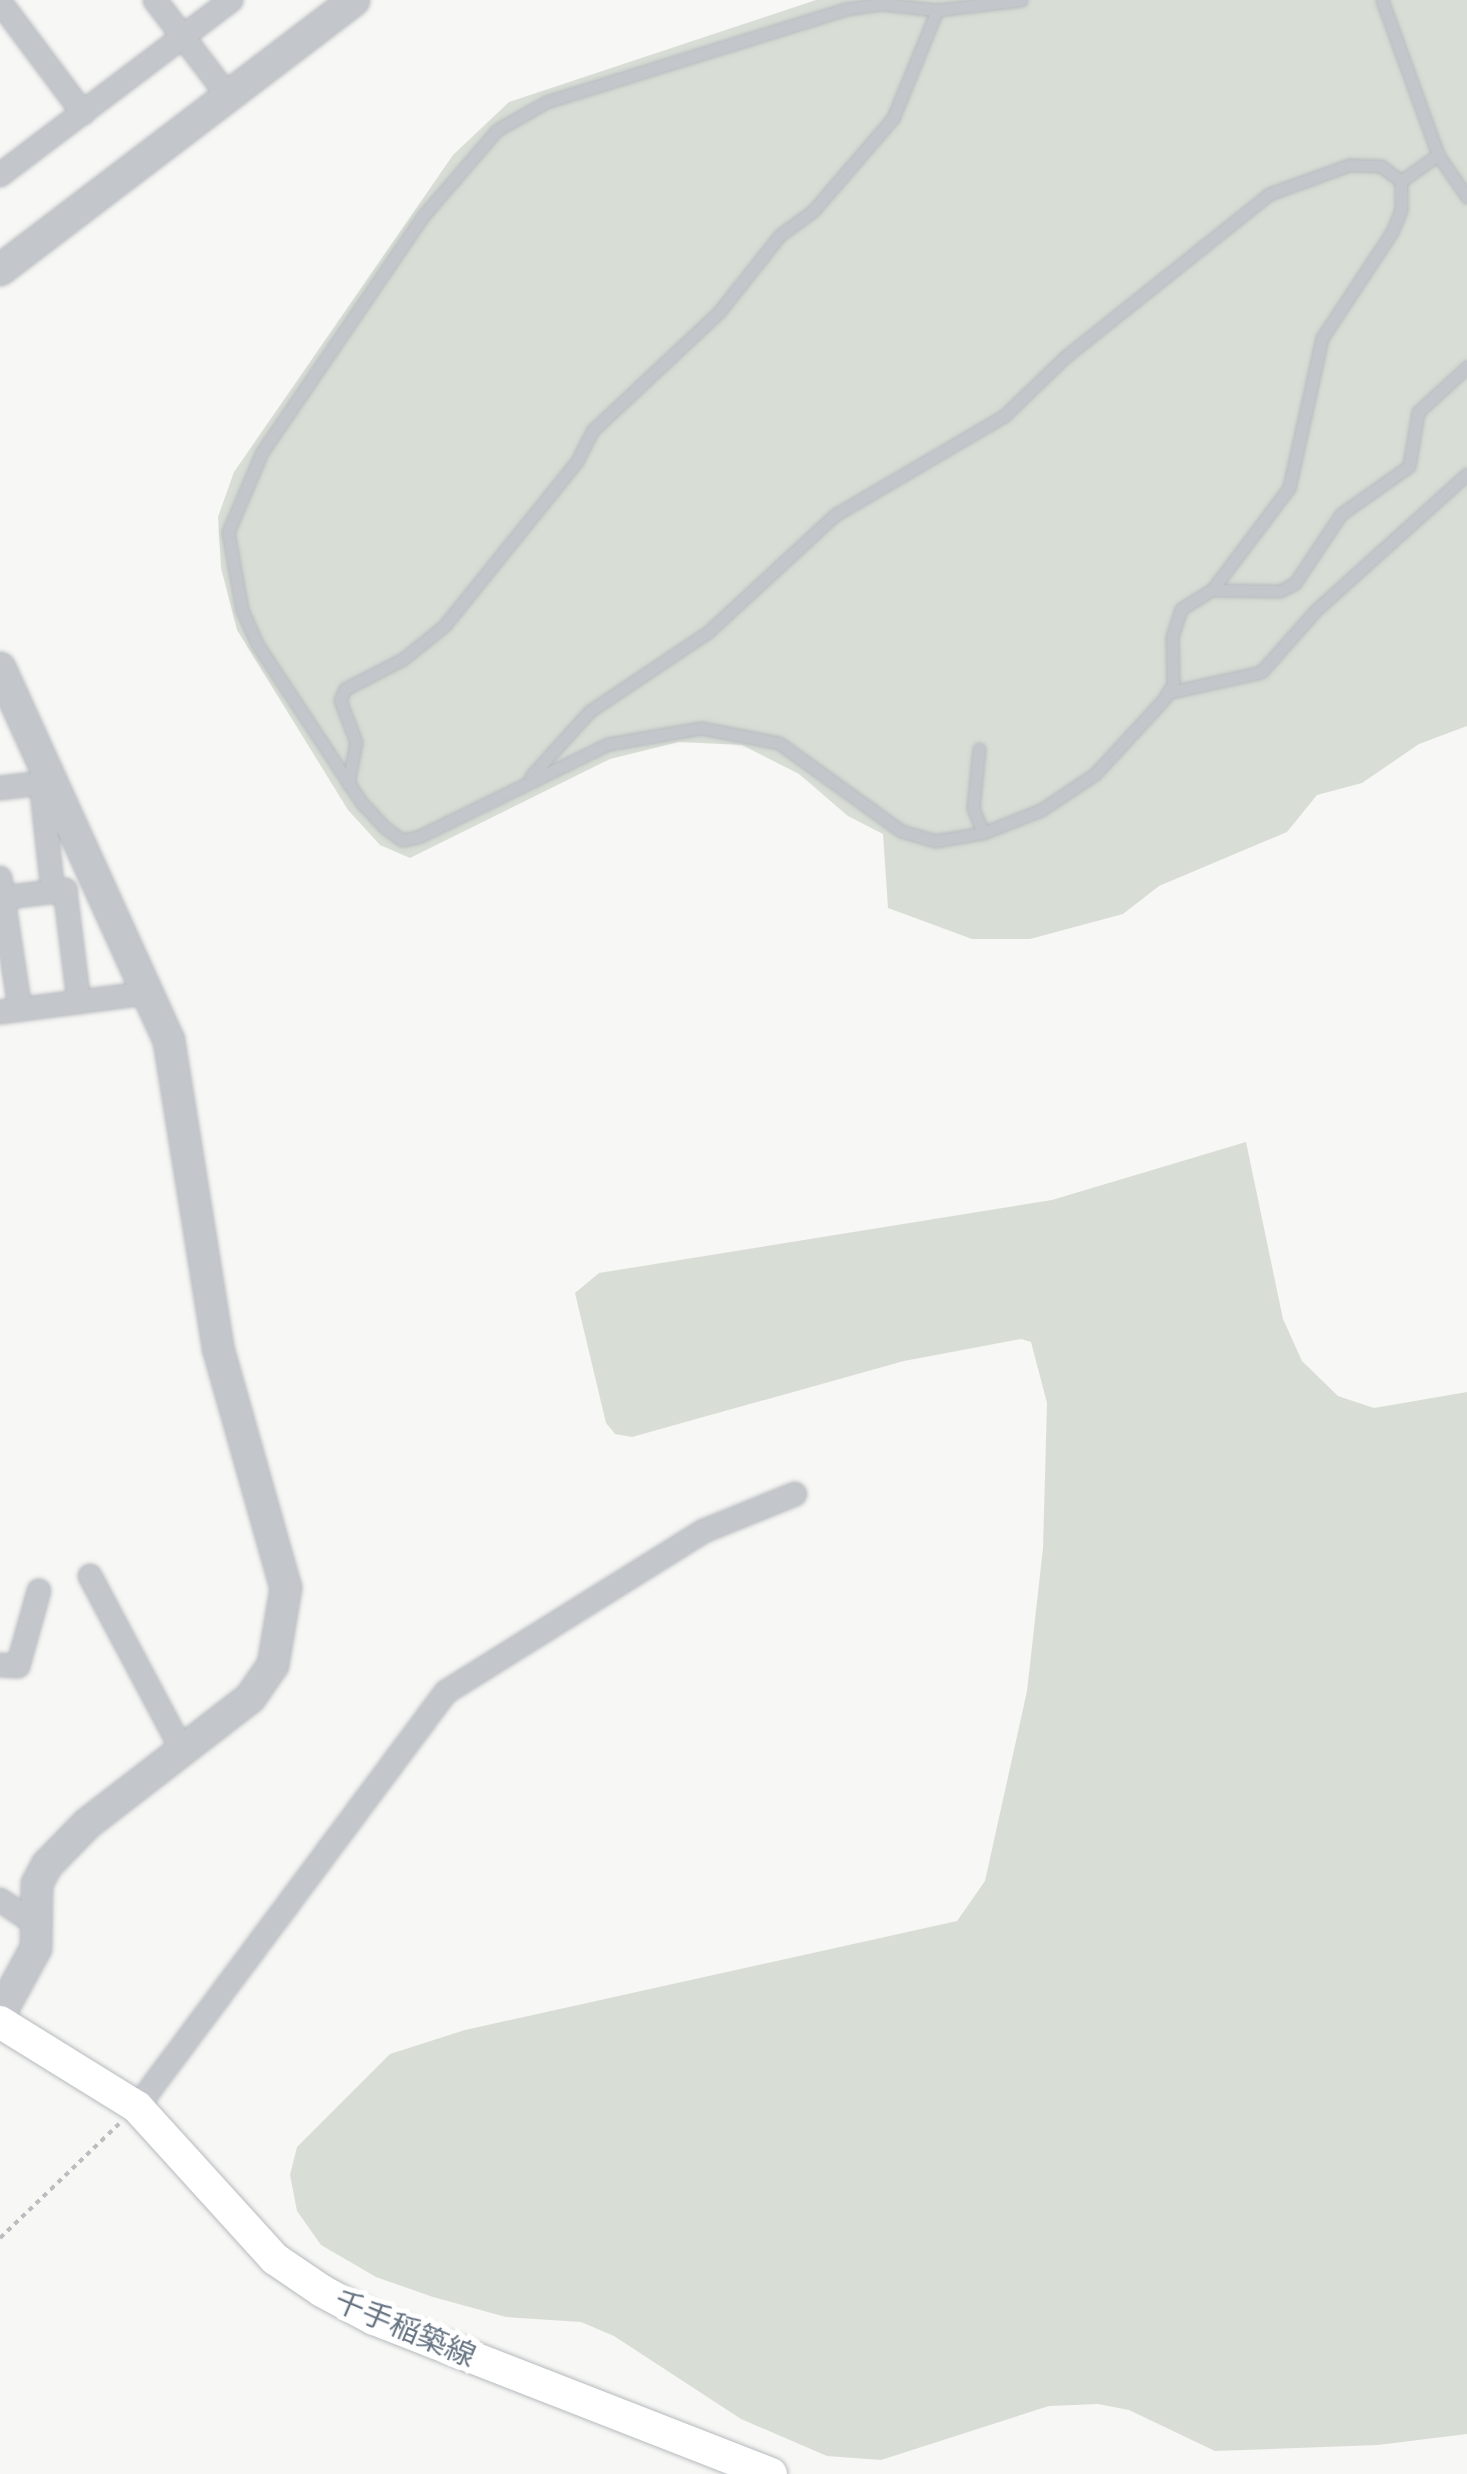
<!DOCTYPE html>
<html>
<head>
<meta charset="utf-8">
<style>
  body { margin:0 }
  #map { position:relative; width:1467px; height:2474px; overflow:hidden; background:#f7f7f5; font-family:"Asap Condensed","Noto Sans JP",sans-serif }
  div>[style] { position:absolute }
  .green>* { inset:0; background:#d8ded6 }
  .path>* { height:4px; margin-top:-2px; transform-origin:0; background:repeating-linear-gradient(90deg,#bbbdc0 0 5px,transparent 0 10px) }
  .roads { filter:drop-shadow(0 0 2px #b6babe) drop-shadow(0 0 2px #b6babe) }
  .service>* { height:11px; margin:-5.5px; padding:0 5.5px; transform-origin:5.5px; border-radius:5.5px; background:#c3c6ca }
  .minor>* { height:22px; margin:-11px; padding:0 11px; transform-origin:11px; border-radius:11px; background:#c3c6ca }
  .tertiary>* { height:30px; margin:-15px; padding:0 15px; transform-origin:15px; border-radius:15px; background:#c3c6ca }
  .secondary>* { height:32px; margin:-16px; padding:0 16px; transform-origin:16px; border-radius:16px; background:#fff }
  span { translate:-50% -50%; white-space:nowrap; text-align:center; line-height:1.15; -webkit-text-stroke:10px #fff; paint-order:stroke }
  .street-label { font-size:30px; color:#687584 }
</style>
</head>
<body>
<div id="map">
  <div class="green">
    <div style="clip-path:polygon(816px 0,1467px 0,1467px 726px,1419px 744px,1362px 783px,1317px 795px,1287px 832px,1159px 886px,1123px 914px,1030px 939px,972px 939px,888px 908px,883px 834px,848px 816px,799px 774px,742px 745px,679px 742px,610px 759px,410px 858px,380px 845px,348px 810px,237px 630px,221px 568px,218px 517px,234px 472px,453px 155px,509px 102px)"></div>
    <div style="clip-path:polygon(1246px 1142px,1283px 1319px,1302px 1361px,1338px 1396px,1374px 1408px,1467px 1392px,1467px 2434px,1378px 2445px,1215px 2451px,1129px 2410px,1098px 2404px,1049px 2406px,881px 2460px,827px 2456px,741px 2419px,614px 2336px,581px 2322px,506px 2317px,433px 2297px,376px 2277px,321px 2245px,297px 2211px,290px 2175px,297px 2147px,390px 2054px,465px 2030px,957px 1921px,985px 1881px,1027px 1691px,1043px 1548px,1047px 1403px,1031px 1342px,1021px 1339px,904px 1361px,632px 1437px,615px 1434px,606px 1423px,575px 1293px,599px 1273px,1052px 1200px)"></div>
  </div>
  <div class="path">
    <div style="left:0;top:2238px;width:165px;rotate:-43.8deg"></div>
  </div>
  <div class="roads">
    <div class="service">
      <div style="left:1021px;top:0;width:85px;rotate:173.2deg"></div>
      <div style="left:937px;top:10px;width:56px;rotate:-173.9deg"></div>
      <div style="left:881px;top:4px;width:35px;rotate:172deg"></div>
      <div style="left:846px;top:9px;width:312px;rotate:162.8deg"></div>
      <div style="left:548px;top:101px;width:59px;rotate:150.4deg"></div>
      <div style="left:497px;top:130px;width:113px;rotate:130.7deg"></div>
      <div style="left:423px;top:216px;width:286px;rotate:124.3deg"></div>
      <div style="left:262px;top:452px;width:87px;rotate:113deg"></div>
      <div style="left:228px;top:532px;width:79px;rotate:79.8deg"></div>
      <div style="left:242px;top:610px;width:37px;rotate:66deg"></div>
      <div style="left:257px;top:644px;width:191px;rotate:56.6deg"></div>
      <div style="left:362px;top:803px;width:33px;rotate:47deg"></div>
      <div style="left:384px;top:827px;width:22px;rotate:36deg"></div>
      <div style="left:402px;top:840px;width:16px;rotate:-11deg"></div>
      <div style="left:418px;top:837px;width:212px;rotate:-26.1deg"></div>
      <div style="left:608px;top:744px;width:94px;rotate:-9.8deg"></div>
      <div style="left:701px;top:728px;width:79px;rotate:10.9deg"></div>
      <div style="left:779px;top:743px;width:150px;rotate:35.8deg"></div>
      <div style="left:901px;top:831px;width:35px;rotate:16deg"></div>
      <div style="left:935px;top:841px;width:49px;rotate:-9.5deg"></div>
      <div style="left:983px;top:833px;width:62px;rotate:-21.6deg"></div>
      <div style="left:1041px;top:810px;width:65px;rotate:-33.7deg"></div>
      <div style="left:1095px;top:774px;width:102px;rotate:-47.4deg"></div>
      <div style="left:1164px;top:699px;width:17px;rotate:-59deg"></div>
      <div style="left:1173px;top:684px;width:47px;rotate:-91.2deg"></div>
      <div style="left:1172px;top:637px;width:29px;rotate:-72deg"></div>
      <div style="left:1181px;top:609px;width:36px;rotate:-32deg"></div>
      <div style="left:1212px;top:590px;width:68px;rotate:0.8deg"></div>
      <div style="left:1280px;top:591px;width:17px;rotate:-28deg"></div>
      <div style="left:1295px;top:583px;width:83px;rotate:-56.3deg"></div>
      <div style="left:1341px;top:514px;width:83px;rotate:-35.2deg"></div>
      <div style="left:1409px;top:466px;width:55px;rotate:-80.5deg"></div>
      <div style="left:1418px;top:412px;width:67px;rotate:-42.6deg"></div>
      <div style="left:1382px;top:0;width:165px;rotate:70.1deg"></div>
      <div style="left:1438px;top:155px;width:51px;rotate:55.4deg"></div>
      <div style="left:1212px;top:590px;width:128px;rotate:-53deg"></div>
      <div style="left:1289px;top:488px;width:154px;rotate:-77.6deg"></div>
      <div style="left:1322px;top:338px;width:127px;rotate:-56.6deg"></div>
      <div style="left:1392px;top:232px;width:24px;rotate:-68deg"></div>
      <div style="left:1401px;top:210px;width:29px;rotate:-90deg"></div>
      <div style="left:1167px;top:693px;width:96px;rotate:-12.6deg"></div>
      <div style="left:1261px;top:672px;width:83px;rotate:-48.4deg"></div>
      <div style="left:1316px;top:610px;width:203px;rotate:-42deg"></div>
      <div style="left:979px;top:749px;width:59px;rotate:95.8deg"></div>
      <div style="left:973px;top:808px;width:27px;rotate:68deg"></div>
      <div style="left:531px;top:776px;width:88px;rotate:-47.8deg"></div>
      <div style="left:590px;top:711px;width:142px;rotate:-33.8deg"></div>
      <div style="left:708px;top:632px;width:173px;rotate:-42.7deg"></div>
      <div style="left:835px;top:515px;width:196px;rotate:-30.4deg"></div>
      <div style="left:1004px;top:416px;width:85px;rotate:-44deg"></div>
      <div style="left:1065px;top:357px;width:261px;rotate:-38.6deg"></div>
      <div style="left:1269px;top:194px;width:85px;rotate:-19.9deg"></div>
      <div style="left:1349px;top:165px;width:32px;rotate:2deg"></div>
      <div style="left:1381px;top:166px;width:25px;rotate:37deg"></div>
      <div style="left:1401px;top:181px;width:45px;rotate:-35.1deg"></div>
      <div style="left:348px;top:784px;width:43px;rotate:-79.2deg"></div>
      <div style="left:356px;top:742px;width:45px;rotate:-110.9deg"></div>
      <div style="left:340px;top:700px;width:12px;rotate:-66deg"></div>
      <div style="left:345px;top:689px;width:65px;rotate:-27.3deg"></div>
      <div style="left:403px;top:659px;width:53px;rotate:-38.8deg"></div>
      <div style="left:444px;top:626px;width:212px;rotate:-51.1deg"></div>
      <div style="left:577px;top:461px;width:35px;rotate:-63deg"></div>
      <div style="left:593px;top:430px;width:173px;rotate:-43.1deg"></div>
      <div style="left:719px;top:312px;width:98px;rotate:-51.6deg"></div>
      <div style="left:780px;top:235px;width:41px;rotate:-36deg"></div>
      <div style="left:813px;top:211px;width:123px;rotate:-49.3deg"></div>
      <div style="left:893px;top:118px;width:117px;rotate:-67.8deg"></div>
    </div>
    <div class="minor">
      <div style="left:155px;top:0;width:122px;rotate:52.7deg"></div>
      <div style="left:0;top:2px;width:139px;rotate:53.2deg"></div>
      <div style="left:0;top:175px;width:290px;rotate:-37.1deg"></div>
      <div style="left:41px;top:783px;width:110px;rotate:83.7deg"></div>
      <div style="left:0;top:788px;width:51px;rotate:-6.7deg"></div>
      <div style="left:0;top:878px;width:133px;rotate:81.3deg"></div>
      <div style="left:65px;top:890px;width:113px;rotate:82.9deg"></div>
      <div style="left:0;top:898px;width:66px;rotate:-6.9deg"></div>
      <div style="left:0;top:1012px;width:150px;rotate:-7.3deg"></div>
      <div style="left:90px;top:1576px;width:197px;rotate:62.1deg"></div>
      <div style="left:0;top:1665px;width:18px;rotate:3deg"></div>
      <div style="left:18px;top:1666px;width:78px;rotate:-74.4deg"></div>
      <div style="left:0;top:1900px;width:43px;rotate:33.7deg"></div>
      <div style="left:137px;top:2107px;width:517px;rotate:-53.33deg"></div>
      <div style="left:446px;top:1692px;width:304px;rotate:-32deg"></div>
      <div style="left:704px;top:1531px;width:98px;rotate:-22.1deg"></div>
    </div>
    <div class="tertiary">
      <div style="left:0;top:270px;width:445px;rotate:-37.3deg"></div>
      <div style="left:0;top:668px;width:409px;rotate:65.6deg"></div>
      <div style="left:169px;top:1041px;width:311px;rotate:80.9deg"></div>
      <div style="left:218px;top:1348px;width:249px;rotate:74.2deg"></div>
      <div style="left:286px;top:1588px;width:78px;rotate:99.6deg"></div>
      <div style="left:273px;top:1665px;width:40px;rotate:124.9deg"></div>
      <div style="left:250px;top:1698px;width:206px;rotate:142.3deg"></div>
      <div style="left:87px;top:1824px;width:57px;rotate:134.3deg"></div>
      <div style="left:47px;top:1865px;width:21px;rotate:118deg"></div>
      <div style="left:37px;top:1884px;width:64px;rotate:90.9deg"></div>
      <div style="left:36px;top:1948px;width:75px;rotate:118.6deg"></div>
    </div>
    <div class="secondary">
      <div style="left:0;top:2022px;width:161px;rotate:31.8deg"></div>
      <div style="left:137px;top:2107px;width:205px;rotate:47.8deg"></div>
      <div style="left:275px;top:2259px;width:57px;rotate:34.2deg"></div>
      <div style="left:322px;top:2291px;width:59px;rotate:28.3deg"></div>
      <div style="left:374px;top:2319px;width:426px;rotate:21.3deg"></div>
    </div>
  </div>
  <div class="street-label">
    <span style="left:405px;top:2328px;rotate:23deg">千手稲築線</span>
  </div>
</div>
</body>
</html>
